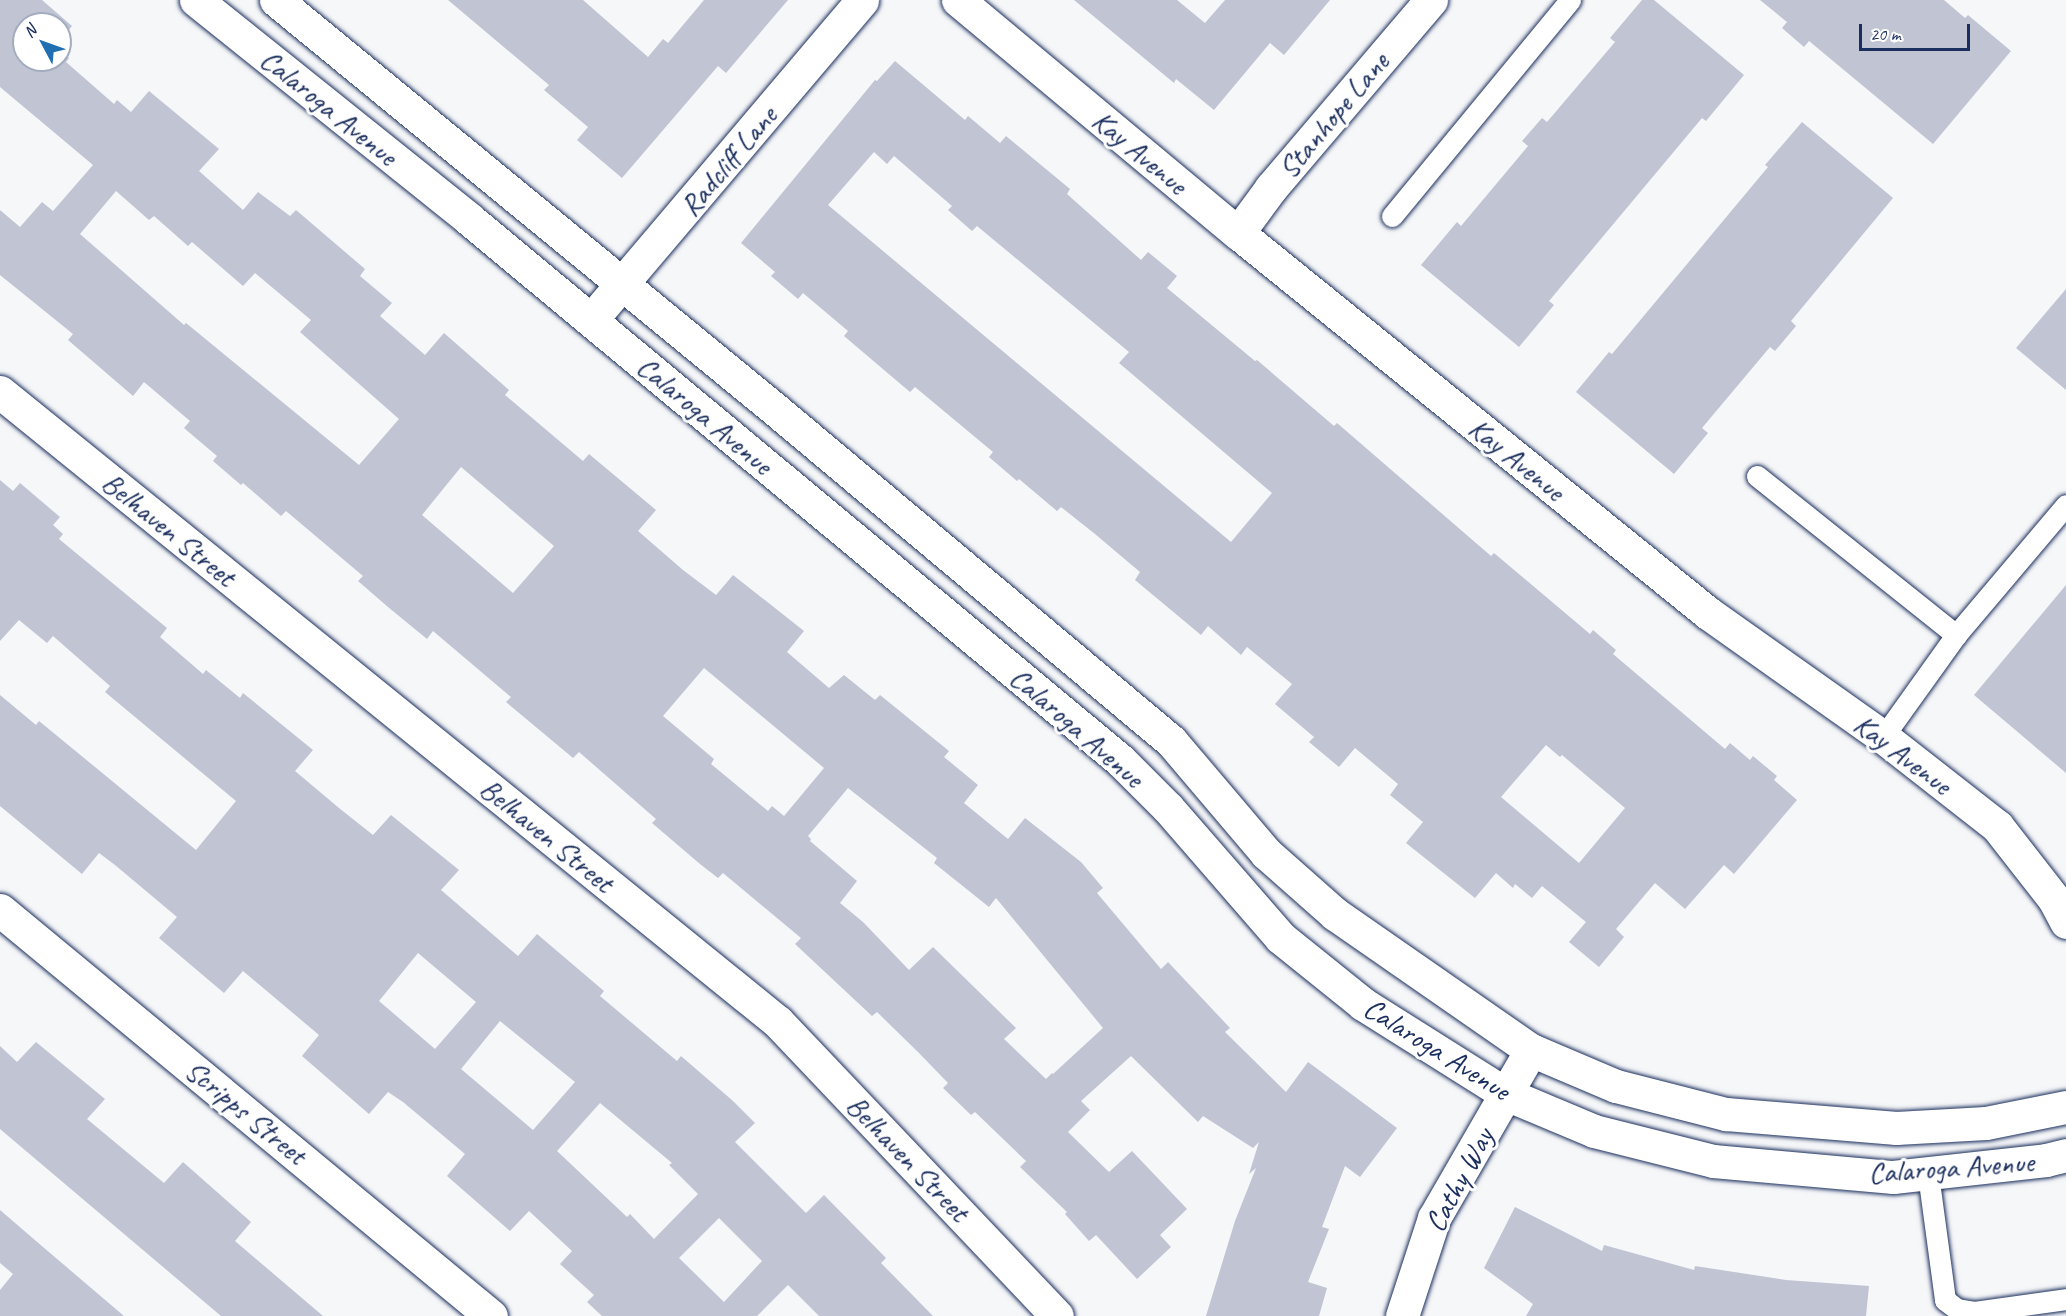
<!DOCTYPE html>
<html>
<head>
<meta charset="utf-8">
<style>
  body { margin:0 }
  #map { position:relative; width:2066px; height:1316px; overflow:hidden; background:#f6f7f9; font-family:Caveat,sans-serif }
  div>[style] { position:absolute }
  .building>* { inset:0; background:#c0c4d3 }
  .roads { filter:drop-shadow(0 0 2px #1b2f5e) drop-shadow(0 0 2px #1b2f5e) }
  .lane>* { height:21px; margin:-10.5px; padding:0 10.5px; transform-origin:10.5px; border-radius:10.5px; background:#fff }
  .street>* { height:33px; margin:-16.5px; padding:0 16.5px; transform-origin:16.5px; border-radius:16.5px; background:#fff }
  .secondary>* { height:33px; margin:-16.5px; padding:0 16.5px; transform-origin:16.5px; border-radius:16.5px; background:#fff }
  span { translate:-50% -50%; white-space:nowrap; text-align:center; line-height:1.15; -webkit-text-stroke:6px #fff; paint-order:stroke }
  .street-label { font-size:30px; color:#1b2f5e }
  .north { position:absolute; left:12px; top:12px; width:60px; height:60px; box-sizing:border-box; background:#fff; border:2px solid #a4acbf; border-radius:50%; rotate:311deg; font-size:16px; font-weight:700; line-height:24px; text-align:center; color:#1b2f5e }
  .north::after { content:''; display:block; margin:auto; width:21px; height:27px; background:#1f6fb2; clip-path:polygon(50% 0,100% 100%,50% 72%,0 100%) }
  .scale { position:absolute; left:1859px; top:24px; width:111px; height:27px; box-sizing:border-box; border:3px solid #1b2f5e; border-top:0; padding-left:8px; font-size:18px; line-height:21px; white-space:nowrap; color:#1b2f5e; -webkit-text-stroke:4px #fff; paint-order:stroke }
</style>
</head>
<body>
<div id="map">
  <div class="building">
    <div style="clip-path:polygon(evenodd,0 0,42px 0,72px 26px,60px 41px,60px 24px,24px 24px,24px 60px,60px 60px,60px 50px,69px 58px,66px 62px,114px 104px,117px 100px,131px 112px,149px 91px,219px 149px,199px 171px,243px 210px,258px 192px,290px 216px,296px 210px,365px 269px,360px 276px,392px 303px,380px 316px,425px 355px,444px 333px,509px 390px,505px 395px,583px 461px,589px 454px,656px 510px,638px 531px,683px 570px,716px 595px,733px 575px,804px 631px,787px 652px,829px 688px,844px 675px,875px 700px,880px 695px,949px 751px,944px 757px,978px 785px,964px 803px,1008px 839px,1025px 818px,1081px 862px,1103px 888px,1097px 893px,1161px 969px,1168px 962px,1230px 1028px,1225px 1032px,1286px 1092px,1308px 1062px,1397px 1128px,1360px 1177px,1345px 1166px,1322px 1227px,1329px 1229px,1308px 1282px,1327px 1288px,1319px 1316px,1206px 1316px,1235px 1221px,1256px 1168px,1249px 1174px,1259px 1142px,1253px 1148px,1203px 1116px,1198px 1122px,1131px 1056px,1081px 1101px,1090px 1110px,1068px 1132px,1109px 1172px,1132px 1151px,1187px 1209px,1160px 1235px,1171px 1247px,1137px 1279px,1096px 1235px,1089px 1241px,1065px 1214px,1067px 1212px,1020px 1167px,1026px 1161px,975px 1112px,971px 1115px,943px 1088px,948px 1083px,919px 1053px,877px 1012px,872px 1016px,795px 944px,801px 938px,723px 873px,718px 878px,700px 864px,652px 823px,656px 819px,579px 752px,573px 758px,506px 702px,511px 697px,433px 631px,427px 639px,388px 607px,358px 581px,363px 576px,286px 511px,281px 516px,243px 483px,241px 485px,213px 461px,217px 456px,184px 428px,190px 421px,144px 382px,133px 396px,68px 340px,73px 334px,0 275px,0 210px,20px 227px,42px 202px,53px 211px,93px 165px,0 87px,0 0,116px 191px,149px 220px,154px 216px,188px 246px,192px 242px,243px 286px,255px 273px,311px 320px,300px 332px,399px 419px,359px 465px,186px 323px,184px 325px,80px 234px,116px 191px,0 0,461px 467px,554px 546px,513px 593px,422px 515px,461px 467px,0 0,704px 668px,824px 768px,784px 816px,772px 806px,768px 811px,711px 764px,714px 759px,663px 716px,704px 668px,0 0,848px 788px,937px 858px,934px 863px,989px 907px,996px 898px,1103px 1028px,1053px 1074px,1052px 1073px,1046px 1079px,1004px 1039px,1016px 1028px,933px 947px,909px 970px,863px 922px,840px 903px,857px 881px,810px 841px,811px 839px,808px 836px,848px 788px)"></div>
    <div style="clip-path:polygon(448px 0,583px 0,648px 57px,663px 39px,668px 43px,704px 0,788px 0,726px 73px,718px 66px,622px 178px,577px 140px,588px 127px,544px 90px,549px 85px)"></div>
    <div style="clip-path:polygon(1074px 0,1177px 0,1205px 23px,1225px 0,1330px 0,1284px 55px,1270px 43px,1214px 110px,1176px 79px,1174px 83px)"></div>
    <div style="clip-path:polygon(1642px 0,1654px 0,1744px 75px,1706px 121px,1702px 118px,1549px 301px,1554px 305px,1519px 347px,1421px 265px,1457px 222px,1461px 226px,1528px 146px,1522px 141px,1542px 118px,1547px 122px,1615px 42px,1610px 38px)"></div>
    <div style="clip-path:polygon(1760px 0,1944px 0,1965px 18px,1968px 15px,2011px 51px,1933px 144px,1809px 41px,1804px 47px,1782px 28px,1787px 22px)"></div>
    <div style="clip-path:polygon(evenodd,895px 61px,965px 120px,968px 116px,1000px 143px,1006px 136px,1070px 189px,1067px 194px,1141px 260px,1148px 252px,1177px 276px,1167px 288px,1255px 361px,1257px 360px,1334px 426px,1337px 423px,1491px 556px,1494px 553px,1590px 634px,1593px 630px,1616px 650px,1613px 654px,1725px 749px,1730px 743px,1750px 760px,1753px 756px,1777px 776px,1774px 780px,1797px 800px,1734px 874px,1724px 865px,1685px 909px,1655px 883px,1616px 929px,1624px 937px,1599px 967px,1569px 942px,1586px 922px,1542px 886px,1532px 898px,1515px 884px,1513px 888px,1496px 873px,1475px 898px,1406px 843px,1423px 822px,1390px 795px,1398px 784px,1355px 748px,1339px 767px,1309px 742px,1314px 737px,1275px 704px,1292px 684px,1247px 647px,1241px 655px,1208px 626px,1201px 635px,1135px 580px,1140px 572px,1095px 534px,1061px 507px,1057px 511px,1019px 479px,1017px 481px,989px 457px,993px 452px,915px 387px,910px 392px,844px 336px,848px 331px,803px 293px,798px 299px,771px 276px,775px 272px,741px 243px,875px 80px,877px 81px,895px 61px,874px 152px,887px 164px,894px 156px,952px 206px,948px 210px,972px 231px,977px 226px,1129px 352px,1119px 363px,1272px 493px,1231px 542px,828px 205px,874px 152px,895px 61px,1546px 745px,1560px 757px,1562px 755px,1625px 808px,1579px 863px,1501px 797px,1546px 745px)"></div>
    <div style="clip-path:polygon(1802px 122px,1893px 198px,1791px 321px,1796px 326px,1775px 351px,1770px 347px,1702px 428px,1708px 433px,1674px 474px,1576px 392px,1609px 352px,1612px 354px,1768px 167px,1765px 165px)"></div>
    <div style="clip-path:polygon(2066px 289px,2066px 390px,2016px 348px)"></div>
    <div style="clip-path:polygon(evenodd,0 480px,13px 491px,20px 483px,60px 517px,53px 525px,63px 534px,59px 539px,167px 628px,160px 637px,203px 674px,206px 670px,240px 698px,243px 693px,313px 750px,295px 771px,339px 808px,373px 835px,391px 815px,459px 870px,441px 890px,518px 956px,537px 934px,604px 991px,600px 996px,677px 1061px,681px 1056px,733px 1101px,755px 1123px,735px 1142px,806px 1213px,824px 1195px,886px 1258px,881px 1263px,933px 1316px,819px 1316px,788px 1285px,757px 1316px,602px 1316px,587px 1302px,594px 1295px,560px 1264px,572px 1251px,529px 1211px,510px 1231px,447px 1176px,465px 1154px,403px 1102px,388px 1092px,369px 1114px,302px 1056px,319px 1035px,268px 992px,243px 971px,224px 993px,159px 938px,177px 917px,115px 865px,99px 853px,82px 874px,0 806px,0 695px,36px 725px,39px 721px,196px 850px,236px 801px,105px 692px,110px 686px,53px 636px,47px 643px,19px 620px,0 641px,0 480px,418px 953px,476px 1002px,435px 1049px,379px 1001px,418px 953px,0 480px,500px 1021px,575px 1082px,533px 1130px,461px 1069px,500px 1021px,0 480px,600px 1103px,672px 1163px,669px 1165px,698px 1194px,654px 1239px,630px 1214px,627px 1217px,557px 1151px,600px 1103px,0 480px,719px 1218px,762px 1261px,724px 1302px,679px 1258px,719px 1218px)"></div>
    <div style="clip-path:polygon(2066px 585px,2066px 773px,1974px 695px)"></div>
    <div style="clip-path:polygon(36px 1042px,105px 1099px,87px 1119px,164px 1183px,183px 1162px,251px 1222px,235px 1241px,323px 1316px,221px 1316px,0 1129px,0 1046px,17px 1062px)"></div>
    <div style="clip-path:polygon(1515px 1207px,1602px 1251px,1604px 1245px,1694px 1270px,1695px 1266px,1786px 1280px,1869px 1286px,1866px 1316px,1526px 1316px,1533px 1304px,1484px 1268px)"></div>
    <div style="clip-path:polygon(0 1210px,43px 1247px,124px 1316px,0 1316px,0 1290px,13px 1274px,0 1263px)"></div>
  </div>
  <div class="roads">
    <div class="lane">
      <div style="left:1392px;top:216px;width:280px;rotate:-50.5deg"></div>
      <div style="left:1757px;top:476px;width:255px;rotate:38.6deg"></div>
      <div style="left:1883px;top:737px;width:125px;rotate:-54.4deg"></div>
      <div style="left:1956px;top:635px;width:170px;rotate:-49.8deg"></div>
      <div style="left:1928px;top:1174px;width:127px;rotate:82.3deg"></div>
      <div style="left:1945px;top:1300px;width:15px;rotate:37deg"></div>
      <div style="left:1957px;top:1309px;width:17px;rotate:10deg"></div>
      <div style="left:1974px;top:1312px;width:93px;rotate:-8deg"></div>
    </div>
    <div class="street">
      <div style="left:958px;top:0;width:364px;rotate:39.8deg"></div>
      <div style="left:1238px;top:233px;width:604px;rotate:38.96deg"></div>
      <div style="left:1708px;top:613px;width:214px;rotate:35.3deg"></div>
      <div style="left:1883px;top:737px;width:145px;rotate:38deg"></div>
      <div style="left:1997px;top:826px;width:93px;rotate:52deg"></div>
      <div style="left:2054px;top:899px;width:26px;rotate:62deg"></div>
      <div style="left:1238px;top:233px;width:56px;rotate:-53.7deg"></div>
      <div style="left:1271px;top:188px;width:247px;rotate:-49.6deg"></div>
      <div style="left:591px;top:320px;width:419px;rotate:-49.7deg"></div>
      <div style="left:0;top:392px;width:1001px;rotate:39deg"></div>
      <div style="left:778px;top:1022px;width:405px;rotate:46.5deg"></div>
      <div style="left:0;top:910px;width:637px;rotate:39.59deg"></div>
    </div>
    <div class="secondary">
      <div style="left:196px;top:0;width:350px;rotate:38.7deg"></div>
      <div style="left:469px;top:219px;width:846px;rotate:39.73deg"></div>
      <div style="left:1120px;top:760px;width:68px;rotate:45deg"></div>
      <div style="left:1168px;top:808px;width:172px;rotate:49deg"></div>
      <div style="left:1281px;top:938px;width:105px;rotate:38.8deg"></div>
      <div style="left:1363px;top:1004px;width:169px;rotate:32.2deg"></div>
      <div style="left:1506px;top:1094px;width:95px;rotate:22.8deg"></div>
      <div style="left:1594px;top:1131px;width:123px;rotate:14.1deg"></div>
      <div style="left:1713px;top:1161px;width:181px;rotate:5.1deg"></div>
      <div style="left:1893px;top:1177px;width:154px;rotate:-6.3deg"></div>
      <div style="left:2046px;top:1160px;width:21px;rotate:-14deg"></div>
      <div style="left:276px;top:0;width:648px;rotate:39.36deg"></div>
      <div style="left:777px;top:411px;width:514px;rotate:39.95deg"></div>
      <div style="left:1171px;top:741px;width:147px;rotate:49.7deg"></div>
      <div style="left:1266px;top:853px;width:92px;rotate:41.5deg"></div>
      <div style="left:1335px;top:914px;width:239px;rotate:34.8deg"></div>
      <div style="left:1531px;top:1050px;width:92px;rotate:23deg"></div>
      <div style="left:1616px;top:1086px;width:114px;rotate:14.3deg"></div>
      <div style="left:1726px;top:1114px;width:171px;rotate:4.7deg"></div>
      <div style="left:1896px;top:1128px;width:90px;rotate:-3.2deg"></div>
      <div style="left:1986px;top:1123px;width:82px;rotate:-11.3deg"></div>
      <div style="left:1402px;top:1316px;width:103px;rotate:-71.9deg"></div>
      <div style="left:1434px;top:1218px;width:194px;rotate:-60deg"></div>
    </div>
  </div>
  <div class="street-label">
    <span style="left:329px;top:107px;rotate:39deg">Calaroga Avenue</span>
    <span style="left:1333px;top:115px;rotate:-50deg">Stanhope Lane</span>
    <span style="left:1140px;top:152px;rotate:40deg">Kay Avenue</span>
    <span style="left:728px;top:161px;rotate:-50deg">Radcliff Lane</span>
    <span style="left:705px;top:415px;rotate:40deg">Calaroga Avenue</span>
    <span style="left:1517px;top:459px;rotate:39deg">Kay Avenue</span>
    <span style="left:169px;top:529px;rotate:39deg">Belhaven Street</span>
    <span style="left:1077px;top:727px;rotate:41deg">Calaroga Avenue</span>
    <span style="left:1903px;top:754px;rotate:37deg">Kay Avenue</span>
    <span style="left:547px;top:835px;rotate:39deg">Belhaven Street</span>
    <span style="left:1437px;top:1049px;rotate:32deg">Calaroga Avenue</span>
    <span style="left:246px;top:1112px;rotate:39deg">Scripps Street</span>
    <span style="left:908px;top:1158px;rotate:46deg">Belhaven Street</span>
    <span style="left:1951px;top:1167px;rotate:-4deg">Calaroga Avenue</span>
    <span style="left:1459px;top:1180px;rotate:-62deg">Cathy Way</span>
  </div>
  <div class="north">N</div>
  <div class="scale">20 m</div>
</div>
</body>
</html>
